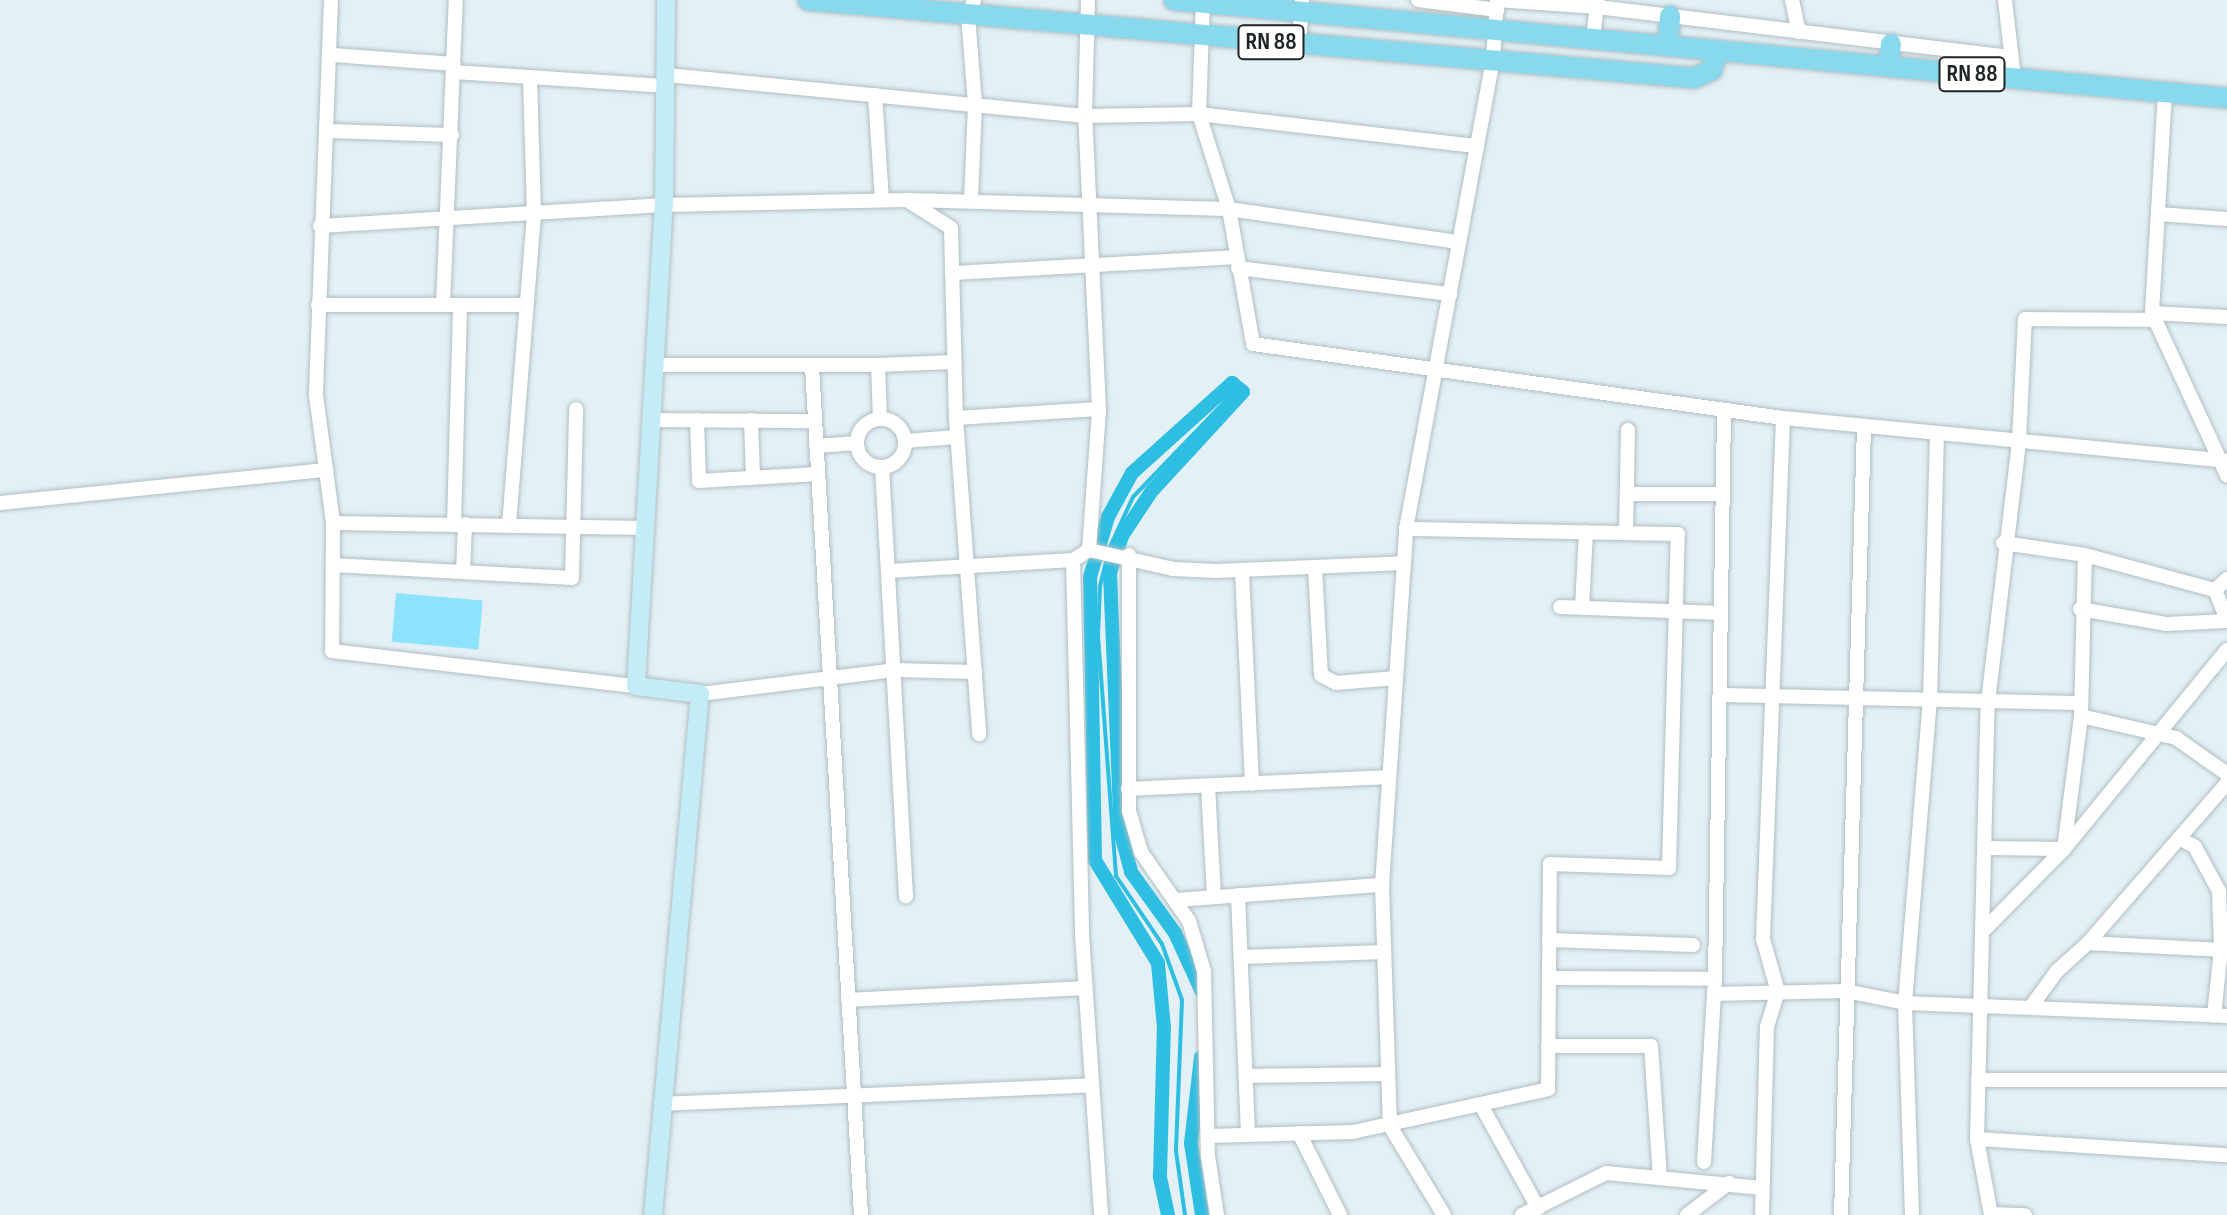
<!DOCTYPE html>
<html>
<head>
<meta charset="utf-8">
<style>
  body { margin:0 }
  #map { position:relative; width:2227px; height:1215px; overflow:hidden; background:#e3f1f6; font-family:"Sofia Sans Condensed",sans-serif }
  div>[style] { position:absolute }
  .green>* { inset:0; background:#8de3fe; transform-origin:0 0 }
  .stream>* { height:4px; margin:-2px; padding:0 2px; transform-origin:2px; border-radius:2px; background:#2ebee2 }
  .canal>* { height:14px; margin:-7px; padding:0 7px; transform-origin:7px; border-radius:7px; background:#2ebee2 }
  .roads { filter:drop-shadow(0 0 2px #b0bec2) drop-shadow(0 0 2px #b0bec2) }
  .street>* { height:14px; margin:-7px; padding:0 7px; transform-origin:7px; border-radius:7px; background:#fff }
  .street>.ring { margin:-7px; padding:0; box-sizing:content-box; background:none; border:14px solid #fff; border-radius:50% }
  .secondary>* { height:18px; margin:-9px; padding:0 9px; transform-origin:9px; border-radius:9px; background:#c4ecf6 }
  .primary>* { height:20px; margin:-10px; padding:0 10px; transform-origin:10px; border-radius:10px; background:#89d9ee }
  span { translate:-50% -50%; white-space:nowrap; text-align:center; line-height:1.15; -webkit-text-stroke:6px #fff; paint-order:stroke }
  .shield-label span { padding:2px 6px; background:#fff; border:2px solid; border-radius:6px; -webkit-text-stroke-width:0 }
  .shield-label { font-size:24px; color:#1f2426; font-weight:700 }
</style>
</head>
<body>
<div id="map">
  <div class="green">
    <div style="left:396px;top:593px;width:87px;height:49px;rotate:5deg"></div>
  </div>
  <div class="stream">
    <div style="left:1109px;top:549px;width:57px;rotate:-65.2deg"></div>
    <div style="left:1133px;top:497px;width:144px;rotate:-46.1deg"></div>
    <div style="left:1107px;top:558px;width:29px;rotate:104deg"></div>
    <div style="left:1100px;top:586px;width:50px;rotate:92.3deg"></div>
    <div style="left:1098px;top:636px;width:241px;rotate:85.7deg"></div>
    <div style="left:1116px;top:876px;width:82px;rotate:55.9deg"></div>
    <div style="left:1162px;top:944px;width:59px;rotate:70.3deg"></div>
    <div style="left:1182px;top:1000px;width:151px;rotate:92.3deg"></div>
    <div style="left:1176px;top:1151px;width:65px;rotate:82deg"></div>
  </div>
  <div class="canal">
    <div style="left:1201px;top:1057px;width:87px;rotate:96.6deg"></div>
    <div style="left:1191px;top:1143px;width:73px;rotate:81.3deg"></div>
    <div style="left:1168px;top:1215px;width:40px;rotate:-102deg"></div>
    <div style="left:1160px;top:1176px;width:148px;rotate:-88.5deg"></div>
    <div style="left:1164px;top:1028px;width:65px;rotate:-95.3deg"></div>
    <div style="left:1158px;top:963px;width:121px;rotate:-121.5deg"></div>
    <div style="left:1095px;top:860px;width:283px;rotate:-91deg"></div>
    <div style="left:1090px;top:577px;width:63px;rotate:-73.3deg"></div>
    <div style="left:1108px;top:517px;width:50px;rotate:-61.4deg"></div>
    <div style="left:1132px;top:473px;width:135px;rotate:-42deg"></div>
    <div style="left:1232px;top:383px;width:14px;rotate:39deg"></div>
    <div style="left:1243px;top:392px;width:136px;rotate:132.6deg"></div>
    <div style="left:1151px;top:492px;width:53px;rotate:123.4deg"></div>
    <div style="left:1122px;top:536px;width:40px;rotate:108deg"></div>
    <div style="left:1110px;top:574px;width:260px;rotate:87.6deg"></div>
    <div style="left:1121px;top:834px;width:39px;rotate:75deg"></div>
    <div style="left:1131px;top:872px;width:75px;rotate:54.2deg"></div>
    <div style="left:1175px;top:933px;width:65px;rotate:65.4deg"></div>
  </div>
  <div class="roads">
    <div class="street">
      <div style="left:331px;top:0;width:395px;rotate:92.2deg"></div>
      <div style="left:316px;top:395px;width:129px;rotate:82.4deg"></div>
      <div style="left:333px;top:523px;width:128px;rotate:90.4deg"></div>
      <div style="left:332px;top:651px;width:306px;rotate:6.6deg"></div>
      <div style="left:1203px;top:0;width:114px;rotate:92deg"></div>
      <div style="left:1199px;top:114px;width:100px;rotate:72.5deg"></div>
      <div style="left:1229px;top:209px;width:137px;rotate:79.9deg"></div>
      <div style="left:1253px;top:344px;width:535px;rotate:7.95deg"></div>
      <div style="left:1783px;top:418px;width:446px;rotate:5.5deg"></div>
      <div style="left:1418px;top:0;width:80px;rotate:7.2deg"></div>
      <div style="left:1497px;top:0;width:100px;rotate:4deg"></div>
      <div style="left:1597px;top:7px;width:418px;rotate:6.9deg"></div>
      <div style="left:1792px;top:0;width:33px;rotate:78deg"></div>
      <div style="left:2005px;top:0;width:79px;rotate:83.4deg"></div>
      <div style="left:1593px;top:38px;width:38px;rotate:-83deg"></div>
      <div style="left:1299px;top:44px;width:44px;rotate:-86.1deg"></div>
      <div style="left:333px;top:55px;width:121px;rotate:4.3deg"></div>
      <div style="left:454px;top:72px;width:213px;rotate:3.8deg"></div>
      <div style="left:667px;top:75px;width:420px;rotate:5.6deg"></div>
      <div style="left:1085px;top:116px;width:114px;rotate:-1deg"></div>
      <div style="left:1199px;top:114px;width:280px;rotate:6.6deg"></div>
      <div style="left:2165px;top:93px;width:220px;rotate:93.4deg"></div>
      <div style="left:2152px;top:313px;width:179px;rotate:65.2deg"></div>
      <div style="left:875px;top:95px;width:105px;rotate:86.2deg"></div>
      <div style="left:327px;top:131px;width:125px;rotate:1.8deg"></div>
      <div style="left:907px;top:200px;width:322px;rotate:1.6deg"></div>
      <div style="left:1229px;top:209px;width:232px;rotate:8.2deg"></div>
      <div style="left:971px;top:200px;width:96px;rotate:-87.6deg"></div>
      <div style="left:975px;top:104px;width:88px;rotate:-94.5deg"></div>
      <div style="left:968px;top:16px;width:17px;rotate:-69deg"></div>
      <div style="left:2158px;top:214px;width:69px;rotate:4.1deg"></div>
      <div style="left:320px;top:226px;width:345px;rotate:-3.5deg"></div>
      <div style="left:664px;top:205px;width:243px;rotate:-1.2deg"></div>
      <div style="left:907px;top:200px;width:52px;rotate:32.5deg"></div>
      <div style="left:951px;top:228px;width:190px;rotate:88.5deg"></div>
      <div style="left:956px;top:418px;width:317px;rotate:85.8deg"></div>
      <div style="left:1238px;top:268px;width:214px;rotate:7deg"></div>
      <div style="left:952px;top:273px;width:284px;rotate:-3.2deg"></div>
      <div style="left:318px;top:305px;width:208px"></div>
      <div style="left:443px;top:305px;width:305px;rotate:-87.6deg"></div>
      <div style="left:2152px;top:313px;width:75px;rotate:3.1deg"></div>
      <div style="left:655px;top:365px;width:223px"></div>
      <div style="left:878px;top:365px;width:54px;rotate:87.9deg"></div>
      <div style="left:878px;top:365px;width:75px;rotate:-2.3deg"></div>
      <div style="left:812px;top:366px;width:850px;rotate:86.7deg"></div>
      <div style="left:956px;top:418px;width:143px;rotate:-3.6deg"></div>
      <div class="ring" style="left:857px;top:419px;width:34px;height:34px"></div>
      <div style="left:652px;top:420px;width:163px;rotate:0.4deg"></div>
      <div style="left:697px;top:420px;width:61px;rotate:88.1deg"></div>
      <div style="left:699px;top:481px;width:119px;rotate:-3.4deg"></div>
      <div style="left:751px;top:420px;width:58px;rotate:88deg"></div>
      <div style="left:905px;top:441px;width:52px;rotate:-4.4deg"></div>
      <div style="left:816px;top:446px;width:41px;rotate:-4.2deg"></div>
      <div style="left:882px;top:467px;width:430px;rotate:86.8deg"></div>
      <div style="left:1630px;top:494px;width:93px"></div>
      <div style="left:0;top:503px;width:328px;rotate:-5.8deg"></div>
      <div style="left:333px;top:523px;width:312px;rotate:0.9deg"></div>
      <div style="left:454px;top:524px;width:219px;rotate:-88.4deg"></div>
      <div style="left:509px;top:525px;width:313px;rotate:-85.4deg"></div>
      <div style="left:534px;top:213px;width:136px;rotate:-91.7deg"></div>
      <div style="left:1626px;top:533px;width:103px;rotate:-88.9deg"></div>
      <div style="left:2003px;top:543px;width:83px;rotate:8.3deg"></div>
      <div style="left:2085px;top:555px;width:135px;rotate:15.1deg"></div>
      <div style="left:2215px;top:590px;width:32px;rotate:68deg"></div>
      <div style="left:1089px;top:550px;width:86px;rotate:12.7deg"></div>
      <div style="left:1173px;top:569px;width:43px;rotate:2.7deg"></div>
      <div style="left:1216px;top:571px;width:188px;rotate:-2.4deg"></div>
      <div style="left:1129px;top:555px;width:256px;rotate:90deg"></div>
      <div style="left:1129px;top:811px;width:43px;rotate:73.7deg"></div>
      <div style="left:1141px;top:852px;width:84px;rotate:55.2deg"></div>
      <div style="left:1189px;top:921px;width:52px;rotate:73.3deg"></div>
      <div style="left:1204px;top:971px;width:185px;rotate:88.8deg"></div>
      <div style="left:1208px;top:1156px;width:60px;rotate:81.3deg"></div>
      <div style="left:1073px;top:560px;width:375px;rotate:88.6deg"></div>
      <div style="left:1082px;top:935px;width:281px;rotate:86.1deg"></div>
      <div style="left:333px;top:565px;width:239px;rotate:3.1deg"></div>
      <div style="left:572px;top:578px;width:169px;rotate:-88.6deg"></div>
      <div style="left:1315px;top:568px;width:107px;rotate:86.8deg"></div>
      <div style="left:1321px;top:675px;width:17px;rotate:28deg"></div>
      <div style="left:1336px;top:683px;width:60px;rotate:-4.8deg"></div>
      <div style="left:888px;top:571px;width:185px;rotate:-3.4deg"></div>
      <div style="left:1073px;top:560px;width:19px;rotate:-32deg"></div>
      <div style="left:1089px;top:550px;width:141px;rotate:-85.9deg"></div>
      <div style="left:1099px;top:409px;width:293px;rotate:-92.7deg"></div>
      <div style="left:1085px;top:116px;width:116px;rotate:-88.5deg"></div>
      <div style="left:1242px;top:571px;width:213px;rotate:87.3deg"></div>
      <div style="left:463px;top:572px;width:48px;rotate:-87.6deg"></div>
      <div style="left:2215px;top:590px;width:16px;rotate:-43deg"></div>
      <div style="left:1560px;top:607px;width:161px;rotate:2.1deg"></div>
      <div style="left:1582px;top:608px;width:76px;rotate:-87deg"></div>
      <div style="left:2080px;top:609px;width:87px;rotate:9.9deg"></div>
      <div style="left:2166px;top:624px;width:61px;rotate:-2.8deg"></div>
      <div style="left:700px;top:694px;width:196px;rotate:-7deg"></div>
      <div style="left:895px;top:670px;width:80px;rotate:1.4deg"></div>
      <div style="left:1720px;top:695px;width:361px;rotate:1.3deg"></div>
      <div style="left:2081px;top:716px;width:98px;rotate:13deg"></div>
      <div style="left:2176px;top:738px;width:62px;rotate:35.2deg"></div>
      <div style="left:1208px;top:786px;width:111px;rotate:86.9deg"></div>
      <div style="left:1128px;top:789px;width:261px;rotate:-2.6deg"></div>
      <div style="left:2179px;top:838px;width:18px;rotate:29deg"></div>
      <div style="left:2195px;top:847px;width:50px;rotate:61.4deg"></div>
      <div style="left:2219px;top:891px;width:58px;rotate:88deg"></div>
      <div style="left:2221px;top:949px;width:67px;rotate:96deg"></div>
      <div style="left:1988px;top:848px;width:76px;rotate:0.8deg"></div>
      <div style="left:2064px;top:849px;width:134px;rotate:-82.7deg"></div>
      <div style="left:2081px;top:716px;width:161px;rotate:-88.6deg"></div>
      <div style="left:1238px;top:895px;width:240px;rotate:87.6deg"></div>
      <div style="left:1176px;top:900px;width:207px;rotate:-4.2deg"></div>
      <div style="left:1986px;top:928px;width:111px;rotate:-45.4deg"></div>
      <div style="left:2064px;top:849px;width:257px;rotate:-50.7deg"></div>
      <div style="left:1549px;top:940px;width:144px;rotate:2deg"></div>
      <div style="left:2088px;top:943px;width:139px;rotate:2.9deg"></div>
      <div style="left:1241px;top:957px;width:143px;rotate:-2deg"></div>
      <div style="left:1549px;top:978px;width:166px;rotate:0.3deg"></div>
      <div style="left:1714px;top:994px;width:132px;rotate:-1.3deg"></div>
      <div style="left:1846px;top:991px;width:60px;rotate:11.5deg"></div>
      <div style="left:1905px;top:1003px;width:322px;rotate:2.3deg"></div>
      <div style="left:848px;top:1000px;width:237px;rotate:-2.9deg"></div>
      <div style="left:2030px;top:1008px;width:46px;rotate:-53.9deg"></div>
      <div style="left:2057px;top:971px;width:42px;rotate:-42.1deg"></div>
      <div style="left:2088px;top:943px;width:212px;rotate:-49deg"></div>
      <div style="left:1548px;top:1046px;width:103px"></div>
      <div style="left:1651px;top:1046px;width:131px;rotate:86.1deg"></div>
      <div style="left:1246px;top:1076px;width:142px;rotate:-0.8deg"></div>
      <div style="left:1978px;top:1080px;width:249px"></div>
      <div style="left:661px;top:1104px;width:431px;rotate:-2.5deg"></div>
      <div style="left:1481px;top:1105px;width:118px;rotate:61deg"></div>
      <div style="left:1299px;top:1133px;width:92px;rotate:63.4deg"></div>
      <div style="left:1208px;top:1136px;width:145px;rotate:-1.6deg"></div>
      <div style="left:1353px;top:1132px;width:200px;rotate:-12.4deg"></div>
      <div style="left:1548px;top:1089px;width:225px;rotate:-89.5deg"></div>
      <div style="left:1550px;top:864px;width:119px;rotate:1.9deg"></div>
      <div style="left:1669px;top:868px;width:334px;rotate:-88.5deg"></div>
      <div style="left:1678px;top:534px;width:272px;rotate:-178.9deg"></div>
      <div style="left:1977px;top:1139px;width:251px;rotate:3.7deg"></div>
      <div style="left:1704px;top:1162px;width:183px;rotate:-86.6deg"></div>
      <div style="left:1715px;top:979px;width:569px;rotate:-89.09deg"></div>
      <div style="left:1991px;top:1214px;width:34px;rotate:2deg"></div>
      <div style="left:1444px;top:1215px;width:104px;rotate:-121.2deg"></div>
      <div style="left:1390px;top:1126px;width:241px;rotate:-91.9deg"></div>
      <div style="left:1382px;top:885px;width:357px;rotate:-86.1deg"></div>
      <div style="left:1406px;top:529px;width:477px;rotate:-79.5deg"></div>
      <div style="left:1493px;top:60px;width:60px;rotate:-86.2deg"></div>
      <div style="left:1522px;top:1215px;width:94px;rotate:-26.6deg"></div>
      <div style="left:1606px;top:1173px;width:157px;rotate:5.5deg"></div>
      <div style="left:1687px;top:1215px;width:53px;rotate:-37.3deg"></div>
      <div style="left:1762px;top:1215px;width:188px;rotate:-88.5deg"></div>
      <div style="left:1767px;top:1027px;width:37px;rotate:-73deg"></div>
      <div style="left:1778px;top:992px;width:55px;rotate:-105.8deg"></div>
      <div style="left:1763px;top:939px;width:521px;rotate:-87.8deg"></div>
      <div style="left:1841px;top:1215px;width:789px;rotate:-88.33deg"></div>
      <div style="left:1912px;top:1215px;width:212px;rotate:-91.9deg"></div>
      <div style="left:1905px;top:1003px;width:304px;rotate:-85.3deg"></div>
      <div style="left:1930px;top:700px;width:267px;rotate:-88.5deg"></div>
      <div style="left:1991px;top:1215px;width:77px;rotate:-100.4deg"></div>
      <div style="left:1977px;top:1139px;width:437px;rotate:-88.6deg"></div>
      <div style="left:1988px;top:702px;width:263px;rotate:-83.2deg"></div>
      <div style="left:2019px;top:441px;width:122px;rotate:-87.2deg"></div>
      <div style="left:2025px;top:319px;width:130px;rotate:0.4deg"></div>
    </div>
    <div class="secondary">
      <div style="left:653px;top:1215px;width:523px;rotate:-84.85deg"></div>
      <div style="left:700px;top:694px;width:64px;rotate:-172.9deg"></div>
      <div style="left:636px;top:686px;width:482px;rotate:-86.7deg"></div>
      <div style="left:664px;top:205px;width:205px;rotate:-89.4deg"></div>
    </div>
    <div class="primary">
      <div style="left:808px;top:0;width:889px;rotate:5.03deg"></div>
      <div style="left:1694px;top:78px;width:20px;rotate:-24deg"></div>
      <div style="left:1712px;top:70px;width:20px;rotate:-75deg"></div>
      <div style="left:1174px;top:0;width:1058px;rotate:5.32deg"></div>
      <div style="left:1668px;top:46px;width:30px;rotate:-86deg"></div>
      <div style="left:1889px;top:66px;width:22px;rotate:-85deg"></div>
    </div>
  </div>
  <div class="shield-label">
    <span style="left:1271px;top:42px">RN 88</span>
    <span style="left:1972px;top:74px">RN 88</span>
  </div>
</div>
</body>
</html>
